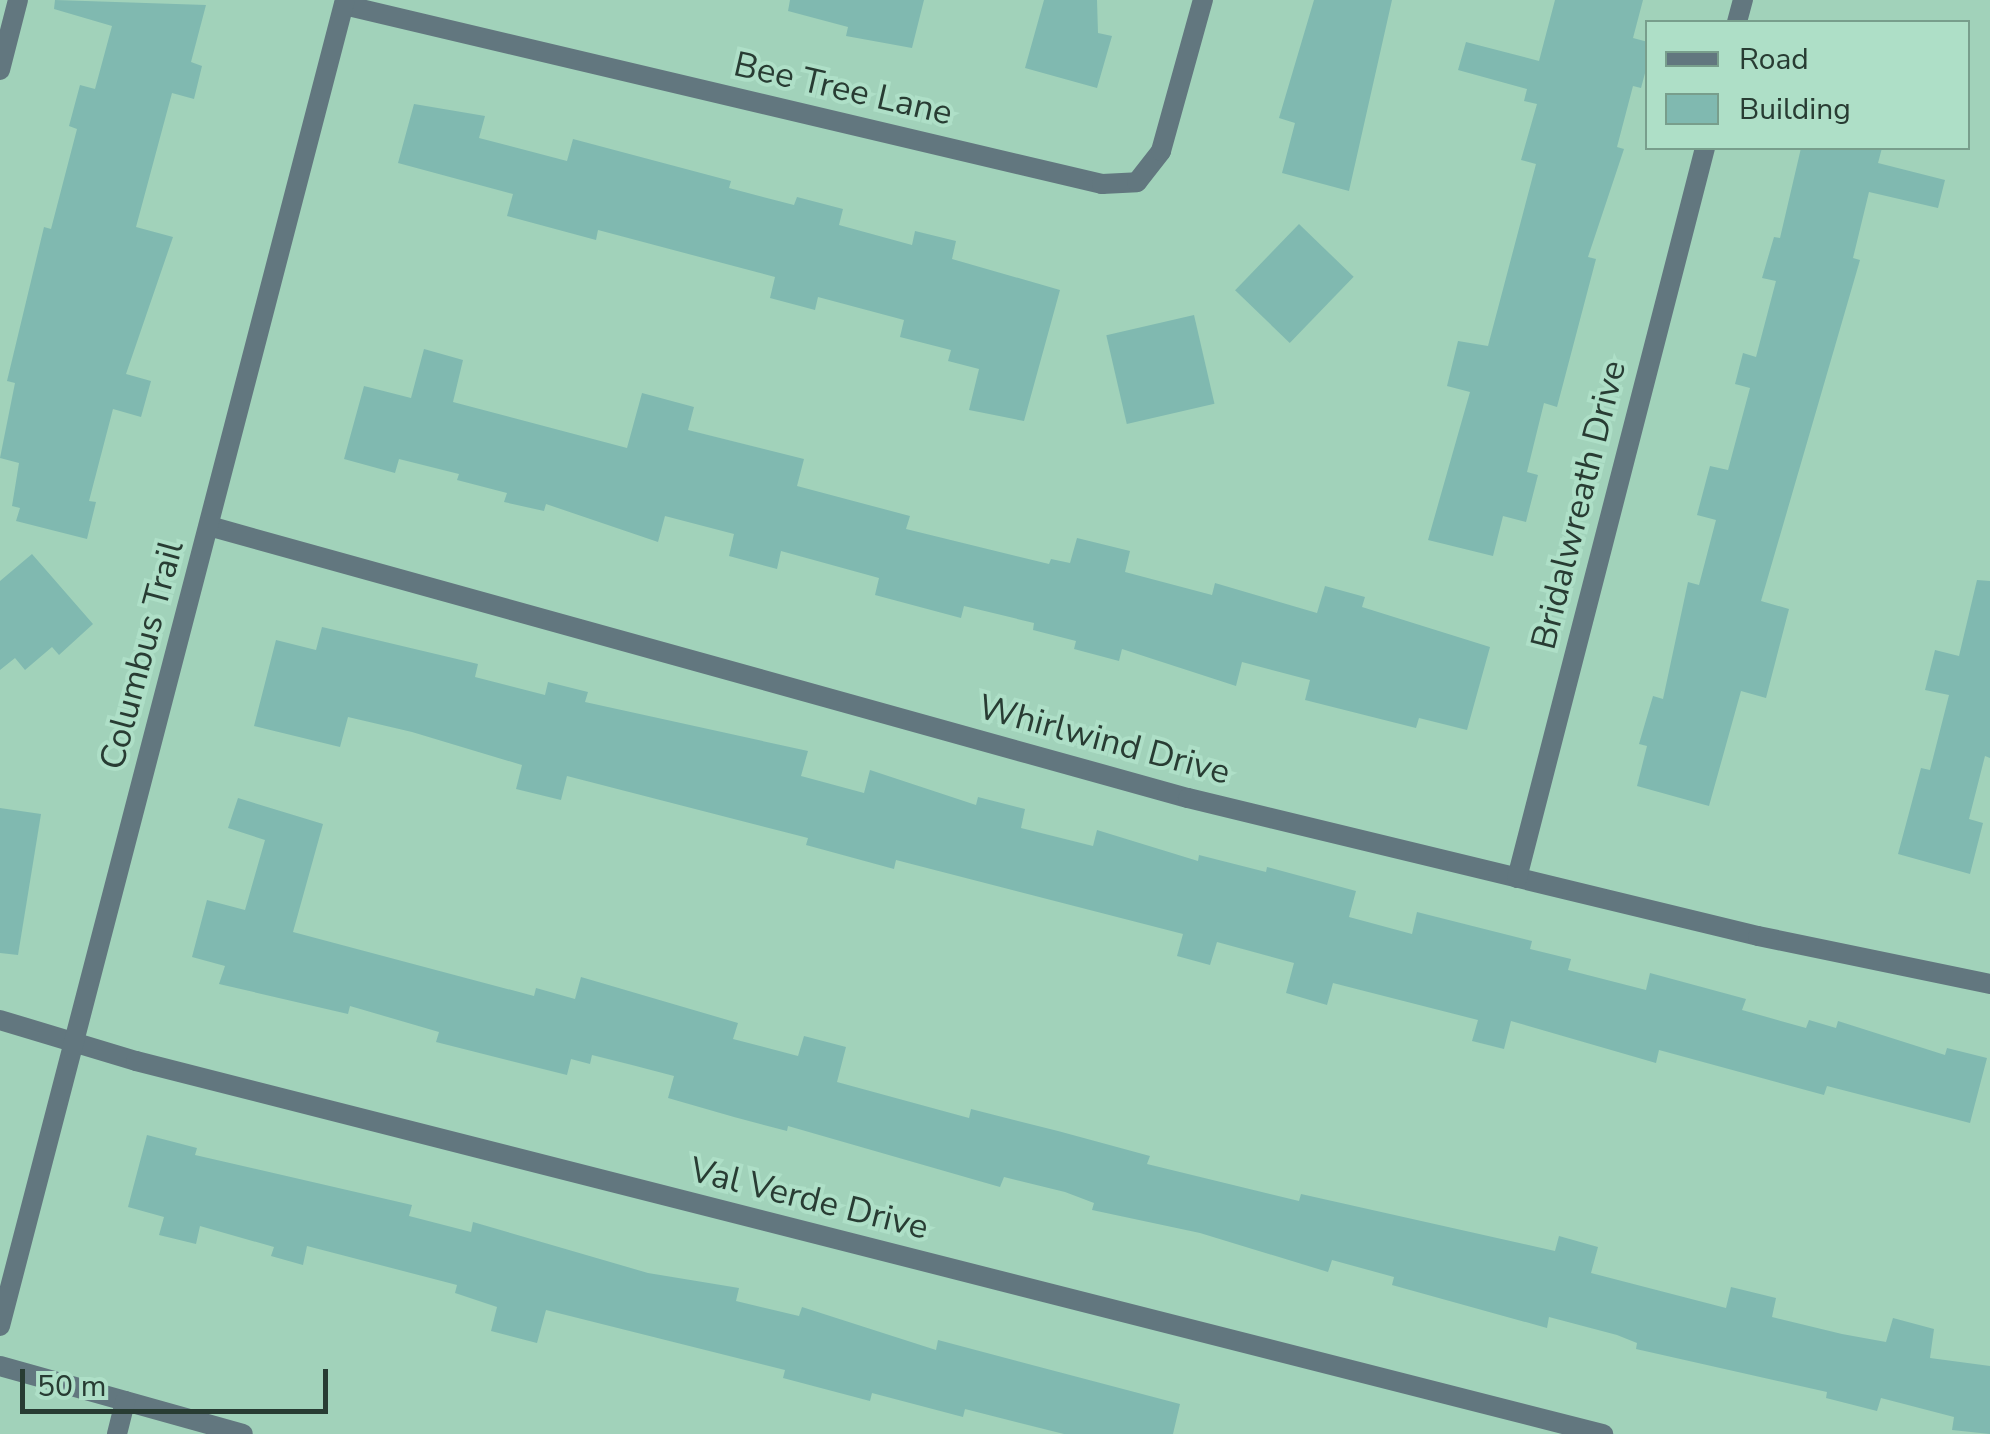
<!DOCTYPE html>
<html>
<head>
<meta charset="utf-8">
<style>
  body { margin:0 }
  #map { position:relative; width:1990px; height:1434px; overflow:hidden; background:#a1d2ba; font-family:"Nunito Sans",sans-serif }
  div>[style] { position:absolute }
  .building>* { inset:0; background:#80b9b0; transform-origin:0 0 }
  .service>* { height:20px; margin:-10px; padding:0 10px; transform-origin:10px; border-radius:10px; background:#62777f }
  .minor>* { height:20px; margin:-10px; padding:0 10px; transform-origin:10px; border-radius:10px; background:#62777f }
  .tertiary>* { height:20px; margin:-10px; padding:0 10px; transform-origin:10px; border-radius:10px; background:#62777f }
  span { translate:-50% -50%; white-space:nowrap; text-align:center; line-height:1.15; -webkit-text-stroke:8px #aedfc7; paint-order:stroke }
  .street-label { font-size:35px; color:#283c33 }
  .legend { position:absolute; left:1645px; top:20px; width:325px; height:130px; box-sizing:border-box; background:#aedfc7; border:2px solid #789e8c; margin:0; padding:12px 18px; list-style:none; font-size:30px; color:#283c33 }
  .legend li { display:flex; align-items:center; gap:20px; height:50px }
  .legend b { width:50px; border:2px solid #789e8c }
  .scale { position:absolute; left:20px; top:1369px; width:308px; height:45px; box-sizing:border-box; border:5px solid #283c33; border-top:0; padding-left:12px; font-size:30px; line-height:35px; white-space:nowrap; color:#283c33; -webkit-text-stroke:8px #aedfc7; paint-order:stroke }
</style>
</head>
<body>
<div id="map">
  <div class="building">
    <div style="clip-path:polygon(55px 0,206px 5px,191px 62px,202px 66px,194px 99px,172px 93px,136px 227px,173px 237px,126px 374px,151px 381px,141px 417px,113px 409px,89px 501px,96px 502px,87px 539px,16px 521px,20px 508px,12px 506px,19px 463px,0 458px,15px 383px,7px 381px,44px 227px,51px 229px,77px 129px,69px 126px,80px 85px,95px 89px,112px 26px,54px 9px)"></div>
    <div style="clip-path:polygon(790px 0,924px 0,912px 48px,846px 36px,848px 27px,788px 11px)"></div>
    <div style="clip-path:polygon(1044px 0,1097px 0,1098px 33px,1112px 36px,1097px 88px,1025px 68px)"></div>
    <div style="clip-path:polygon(1314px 0,1392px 0,1349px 191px,1282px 173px,1295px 123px,1279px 118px)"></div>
    <div style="clip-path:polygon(1555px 0,1643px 0,1633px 38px,1648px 42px,1648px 62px,1641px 88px,1633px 86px,1617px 147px,1624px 149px,1588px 257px,1596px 259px,1557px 407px,1544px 403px,1527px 472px,1538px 475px,1526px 522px,1503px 516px,1493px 556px,1428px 540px,1470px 392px,1447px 386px,1458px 341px,1488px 346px,1536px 164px,1521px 160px,1537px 104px,1524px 101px,1527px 89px,1458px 70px,1466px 42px,1539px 61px)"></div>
    <div style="clip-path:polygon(414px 104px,485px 116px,479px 138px,567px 161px,573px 139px,731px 181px,729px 188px,794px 205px,797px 197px,843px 209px,839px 225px,912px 245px,915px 231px,956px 241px,952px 259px,1060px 290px,1024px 421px,969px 410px,979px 369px,948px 361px,951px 350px,900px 337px,904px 320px,818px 297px,815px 310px,770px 298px,775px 277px,598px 230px,596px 240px,507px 216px,513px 194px,398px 163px)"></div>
    <div style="clip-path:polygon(1801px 148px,1882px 148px,1878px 163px,1945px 180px,1938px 208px,1869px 192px,1853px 258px,1860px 260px,1761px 601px,1789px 609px,1766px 698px,1741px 691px,1709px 806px,1637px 786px,1647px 746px,1639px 744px,1653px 696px,1663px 699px,1688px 582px,1699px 585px,1716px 520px,1697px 515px,1710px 466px,1728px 470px,1750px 388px,1735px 384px,1743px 353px,1756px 357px,1776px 281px,1762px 278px,1774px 237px,1780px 238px)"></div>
    <div style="left:1299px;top:224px;width:76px;height:92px;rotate:44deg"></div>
    <div style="left:1194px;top:315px;width:91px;height:90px;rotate:77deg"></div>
    <div style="clip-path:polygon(424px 349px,463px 360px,453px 402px,627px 448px,642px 393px,694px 407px,688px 430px,804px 459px,797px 486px,910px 516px,906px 529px,1049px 564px,1051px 559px,1070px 563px,1077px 538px,1130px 551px,1125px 572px,1212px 595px,1215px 583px,1317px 613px,1325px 586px,1365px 597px,1362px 607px,1490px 647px,1467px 730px,1419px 718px,1416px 728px,1305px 700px,1310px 680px,1242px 662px,1236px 686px,1122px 649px,1119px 661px,1074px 649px,1076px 641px,1033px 630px,1034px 623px,964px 606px,961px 618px,875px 595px,879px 578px,781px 551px,777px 569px,729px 556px,734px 534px,665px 516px,658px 542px,546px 504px,544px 511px,504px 502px,507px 493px,457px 480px,459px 474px,399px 459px,395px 473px,344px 459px,364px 386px,411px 398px)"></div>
    <div style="clip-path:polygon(32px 554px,93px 624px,59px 655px,52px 647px,25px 670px,15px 658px,0 670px,0 581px)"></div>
    <div style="clip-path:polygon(1977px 580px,1990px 581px,1990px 758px,1985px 756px,1969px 819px,1983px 823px,1970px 874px,1898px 854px,1921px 768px,1930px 770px,1949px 695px,1925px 690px,1935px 650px,1959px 656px)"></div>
    <div style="clip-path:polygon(322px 627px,478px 664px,475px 677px,545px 695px,548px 682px,588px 692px,585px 702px,808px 751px,801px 776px,864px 793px,870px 770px,976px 805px,978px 797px,1025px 809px,1021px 828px,1093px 846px,1097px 830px,1198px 861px,1199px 855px,1266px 872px,1267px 867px,1356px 891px,1349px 917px,1412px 934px,1417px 912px,1532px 941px,1530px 949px,1571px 959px,1568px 970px,1646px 990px,1650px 973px,1746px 999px,1742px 1010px,1806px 1028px,1809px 1020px,1836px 1028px,1838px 1021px,1945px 1055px,1947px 1048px,1987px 1058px,1970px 1123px,1827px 1086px,1824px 1095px,1659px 1050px,1656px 1063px,1511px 1021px,1504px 1049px,1472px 1041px,1478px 1020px,1333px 983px,1327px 1005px,1286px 993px,1294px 963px,1217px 942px,1210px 965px,1177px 956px,1183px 934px,896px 860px,894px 869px,806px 845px,808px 838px,567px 776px,561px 800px,516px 789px,522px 765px,412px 732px,348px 717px,340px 747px,254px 726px,276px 640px,316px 650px)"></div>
    <div style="clip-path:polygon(238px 798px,323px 824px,293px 932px,534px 996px,536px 988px,575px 999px,581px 977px,738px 1023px,733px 1039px,798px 1056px,804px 1036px,846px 1047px,837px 1082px,969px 1118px,971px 1109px,1058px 1131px,1150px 1156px,1147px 1164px,1299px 1201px,1301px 1194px,1555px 1251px,1559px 1236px,1598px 1247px,1591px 1273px,1726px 1308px,1731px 1287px,1776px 1298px,1772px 1317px,1842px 1334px,1886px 1342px,1893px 1318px,1934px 1329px,1930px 1358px,1990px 1366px,1990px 1434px,1952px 1430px,1954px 1417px,1881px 1398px,1877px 1411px,1826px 1398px,1827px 1392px,1636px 1349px,1637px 1343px,1617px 1335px,1549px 1317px,1547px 1328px,1392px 1285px,1394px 1277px,1332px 1260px,1328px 1272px,1200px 1233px,1092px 1210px,1094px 1203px,1065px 1192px,1004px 1177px,1000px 1187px,788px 1126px,787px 1131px,734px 1117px,668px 1098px,674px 1076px,632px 1065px,592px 1055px,590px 1064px,571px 1059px,567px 1075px,436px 1042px,439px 1032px,350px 1006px,348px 1014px,219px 984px,225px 966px,192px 957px,207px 900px,245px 910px,265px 840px,228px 828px)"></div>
    <div style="clip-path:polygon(0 808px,41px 814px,18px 955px,0 953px)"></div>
    <div style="clip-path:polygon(147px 1135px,197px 1148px,195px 1155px,412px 1205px,409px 1216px,471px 1232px,473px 1222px,648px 1273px,739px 1288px,736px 1301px,799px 1316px,802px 1307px,936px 1350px,938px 1340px,1180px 1404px,1173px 1434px,1064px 1434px,965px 1409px,963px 1417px,872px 1393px,870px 1401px,783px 1378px,785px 1370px,546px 1310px,537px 1343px,491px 1331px,497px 1307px,455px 1293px,457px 1285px,307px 1246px,303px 1265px,271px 1256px,274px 1247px,200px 1226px,196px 1244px,159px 1235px,164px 1217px,128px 1207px)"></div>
  </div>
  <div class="service">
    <div style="left:0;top:1366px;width:252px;rotate:15.6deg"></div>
    <div style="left:117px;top:1434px;width:34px;rotate:-76deg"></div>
  </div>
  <div class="minor">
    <div style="left:344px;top:5px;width:779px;rotate:13.29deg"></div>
    <div style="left:1102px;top:184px;width:35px;rotate:-3deg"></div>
    <div style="left:1137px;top:182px;width:39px;rotate:-52deg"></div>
    <div style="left:1161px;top:151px;width:157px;rotate:-74.5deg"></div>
    <div style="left:1737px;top:22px;width:23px;rotate:-75deg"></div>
    <div style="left:0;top:70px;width:72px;rotate:-75.6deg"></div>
    <div style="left:209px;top:526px;width:1016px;rotate:15.53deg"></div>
    <div style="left:1188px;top:798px;width:586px;rotate:13.61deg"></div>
    <div style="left:1758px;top:936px;width:237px;rotate:11.7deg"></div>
    <div style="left:1517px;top:878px;width:754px;rotate:-75.56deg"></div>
    <div style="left:0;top:1020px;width:142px;rotate:16.8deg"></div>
    <div style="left:136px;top:1061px;width:1514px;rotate:14.27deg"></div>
  </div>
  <div class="tertiary">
    <div style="left:0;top:1326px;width:1370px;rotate:-75.42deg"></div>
  </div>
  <div class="street-label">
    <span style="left:843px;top:89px;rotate:13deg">Bee Tree Lane</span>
    <span style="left:1579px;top:505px;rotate:-76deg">Bridalwreath Drive</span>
    <span style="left:142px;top:655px;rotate:-75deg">Columbus Trail</span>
    <span style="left:1104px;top:740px;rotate:15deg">Whirlwind Drive</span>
    <span style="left:809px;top:1199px;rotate:14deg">Val Verde Drive</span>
  </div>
  <ul class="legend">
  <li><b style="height:12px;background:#62777f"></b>Road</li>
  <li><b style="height:28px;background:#80b9b0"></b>Building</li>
  </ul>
  <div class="scale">50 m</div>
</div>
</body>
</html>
